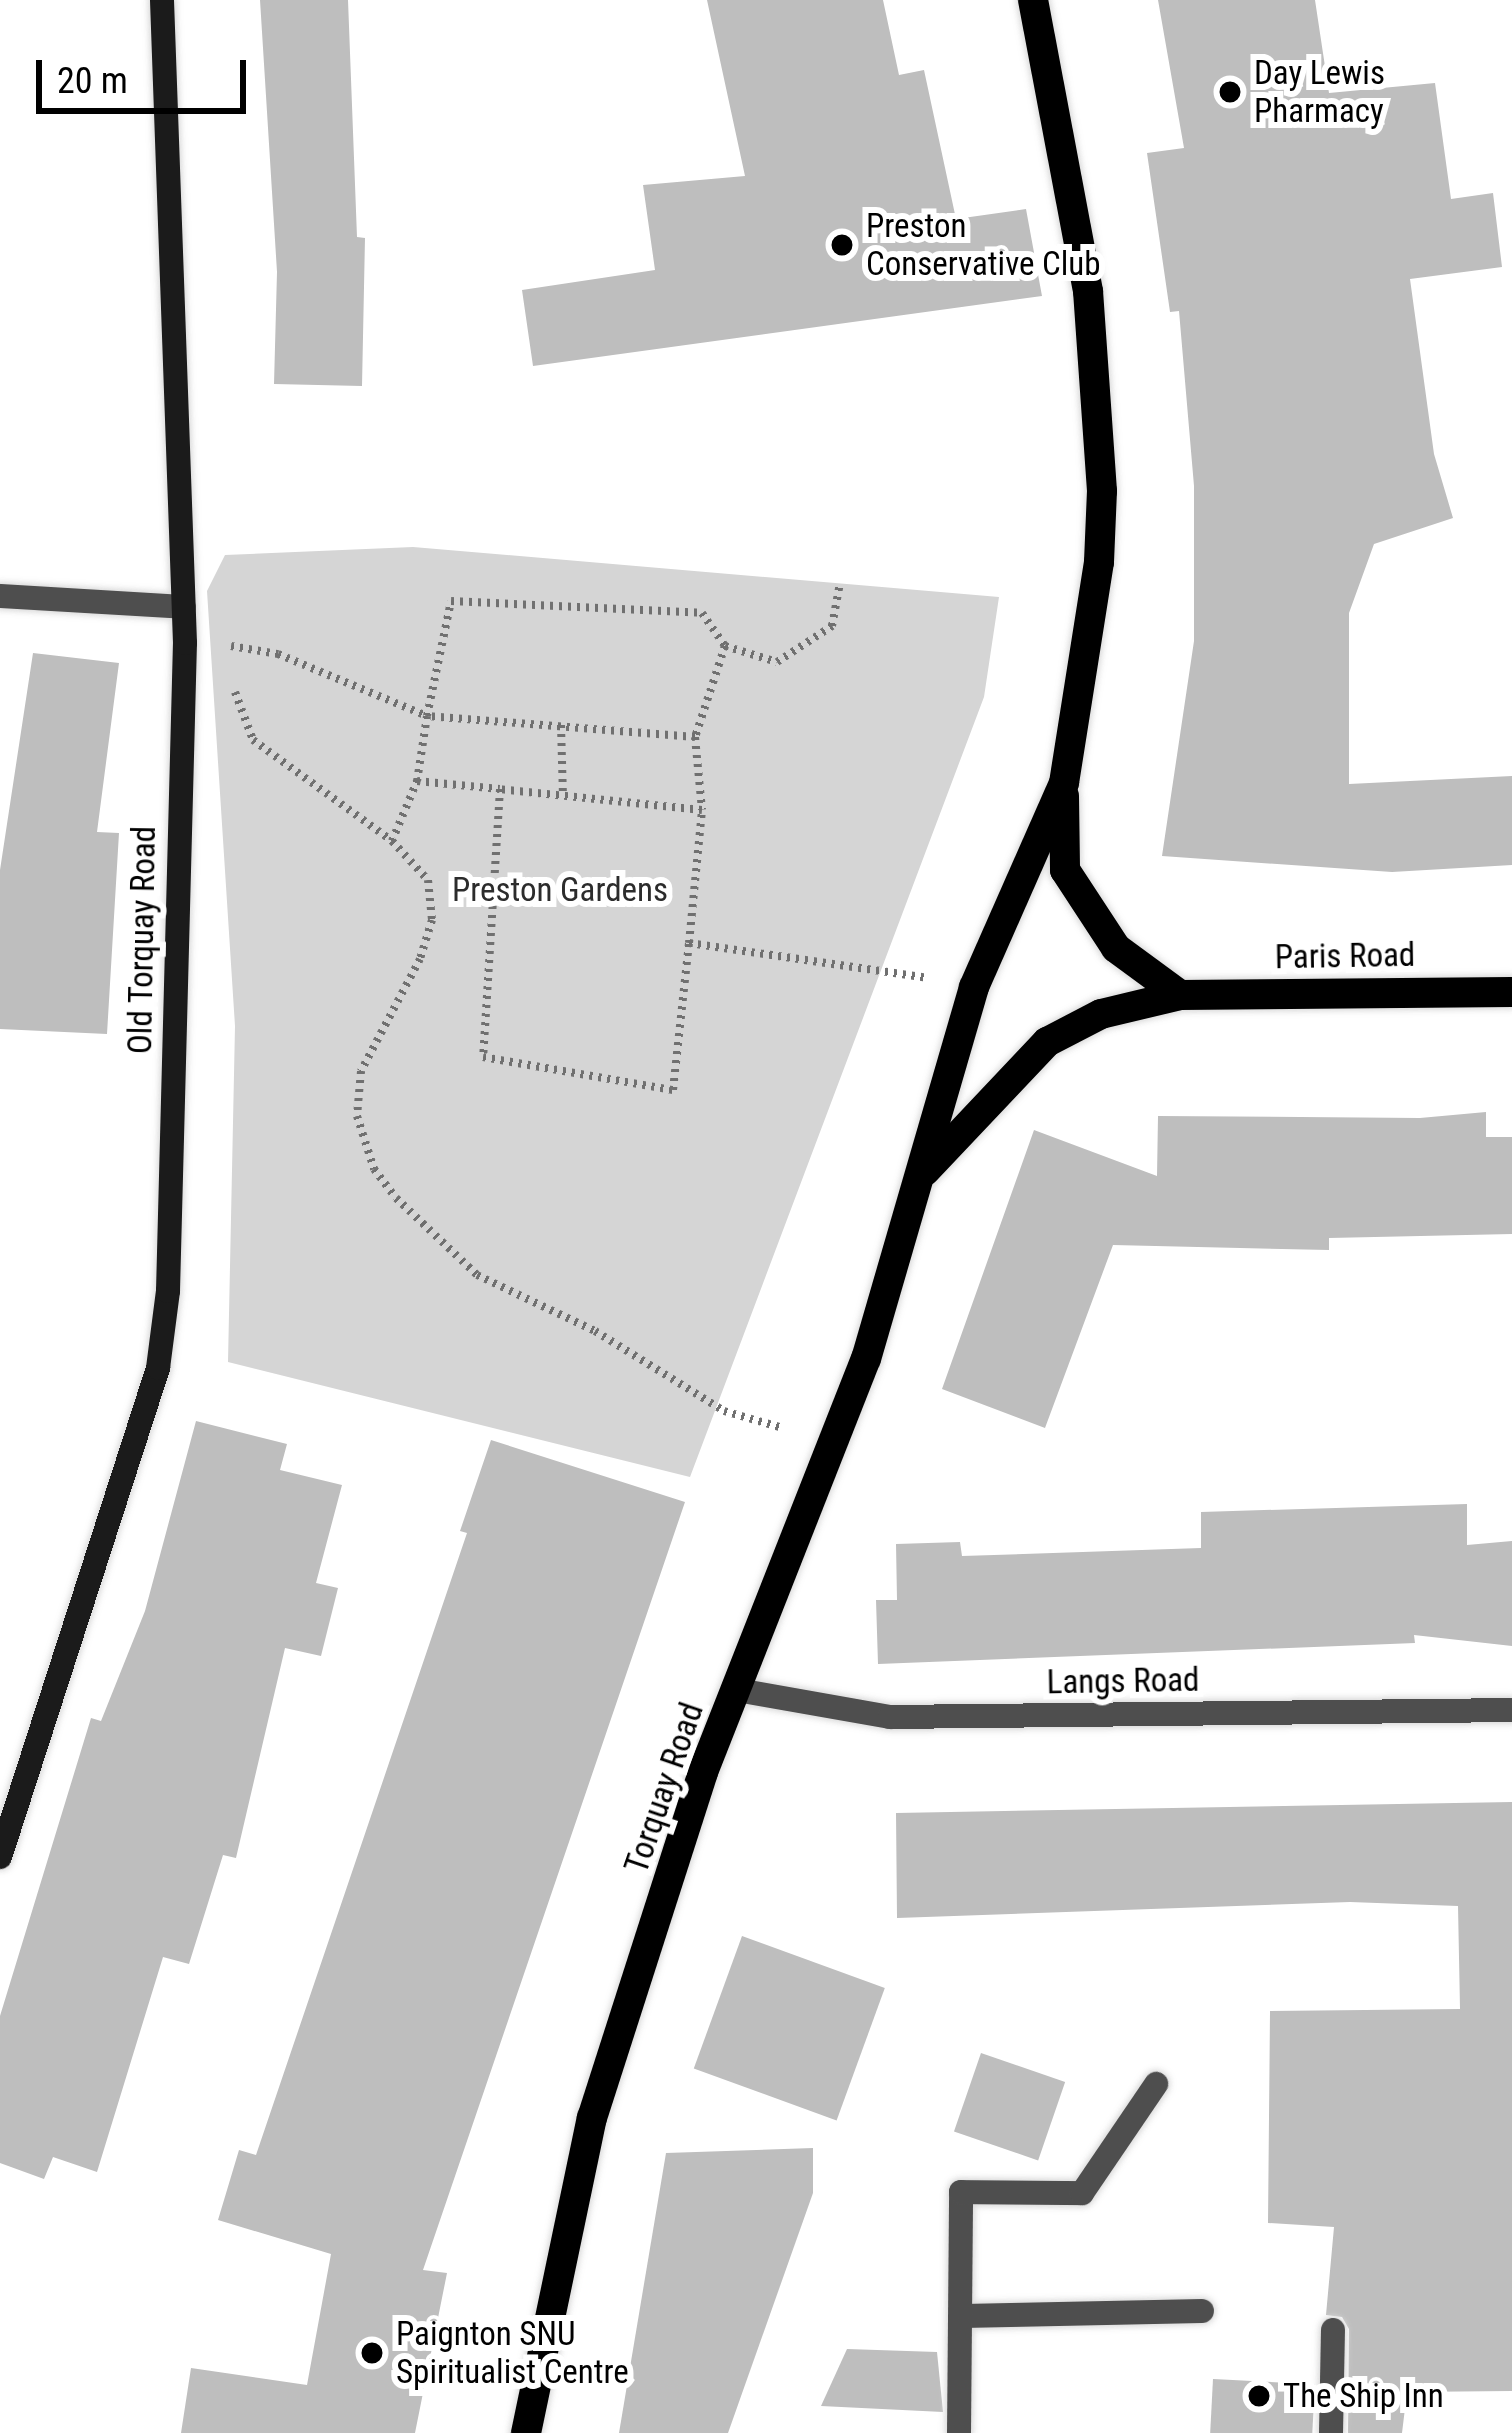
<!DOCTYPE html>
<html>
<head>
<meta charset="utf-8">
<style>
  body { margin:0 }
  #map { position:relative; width:1512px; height:2433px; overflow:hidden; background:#fff; font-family:"Roboto Condensed",sans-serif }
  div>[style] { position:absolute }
  .green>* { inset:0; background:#d5d5d5 }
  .building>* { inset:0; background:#bebebe; transform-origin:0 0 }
  .path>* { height:8px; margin-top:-4px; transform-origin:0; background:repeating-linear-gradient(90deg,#707070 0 3px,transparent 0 9px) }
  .roads { filter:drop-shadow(0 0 3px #dbdbdb) drop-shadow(0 0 3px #dbdbdb) }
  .lane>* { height:24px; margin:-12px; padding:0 12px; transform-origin:12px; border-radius:12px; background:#4e4e4e }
  .street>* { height:24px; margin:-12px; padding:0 12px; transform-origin:12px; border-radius:12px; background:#4e4e4e }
  .secondary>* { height:24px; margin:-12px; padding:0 12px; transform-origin:12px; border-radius:12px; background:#1b1b1b }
  .primary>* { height:30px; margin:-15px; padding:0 15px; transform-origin:15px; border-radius:15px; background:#000 }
  .dots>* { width:33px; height:33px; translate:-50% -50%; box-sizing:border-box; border:6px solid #fff; border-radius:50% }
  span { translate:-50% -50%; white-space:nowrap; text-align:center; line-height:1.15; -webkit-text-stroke:12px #fff; paint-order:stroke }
  .poi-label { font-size:33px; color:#000 }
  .left { translate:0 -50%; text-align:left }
  .park-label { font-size:33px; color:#2c2c2c }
  .street-label { font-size:33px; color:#000 }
  .scale { position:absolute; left:36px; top:60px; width:210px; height:54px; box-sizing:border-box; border:6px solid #000; border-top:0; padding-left:15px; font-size:36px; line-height:42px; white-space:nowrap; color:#000; -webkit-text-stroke:9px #fff; paint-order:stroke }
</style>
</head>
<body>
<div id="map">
  <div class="green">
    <div style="clip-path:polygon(413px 547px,999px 597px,984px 697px,690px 1477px,228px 1362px,235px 1026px,207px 591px,225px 555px)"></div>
  </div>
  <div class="building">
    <div style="clip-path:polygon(260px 0,348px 0,357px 237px,365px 238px,362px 386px,274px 384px,277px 272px)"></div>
    <div style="clip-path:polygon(707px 0,883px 0,899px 75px,924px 70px,956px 219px,1026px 209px,1042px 296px,533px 366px,522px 290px,655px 270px,643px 185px,745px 176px)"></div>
    <div style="clip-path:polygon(1158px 0,1315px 0,1329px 93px,1435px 83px,1451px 199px,1493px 193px,1502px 267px,1410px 279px,1434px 454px,1453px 518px,1374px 544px,1349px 613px,1349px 784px,1512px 776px,1512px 865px,1392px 872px,1162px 856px,1194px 641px,1194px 486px,1179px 311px,1170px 312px,1147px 153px,1184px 148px)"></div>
    <div style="clip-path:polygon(33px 653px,119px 663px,97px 832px,119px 833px,107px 1034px,0 1029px,0 870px)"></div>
    <div style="clip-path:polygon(1486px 1112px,1486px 1137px,1512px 1137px,1512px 1234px,1329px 1238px,1329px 1250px,1113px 1245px,1045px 1428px,942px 1389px,1034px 1130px,1157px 1176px,1158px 1116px,1420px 1118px)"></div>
    <div style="clip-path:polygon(196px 1421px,287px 1444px,280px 1470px,342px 1485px,316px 1583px,338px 1588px,321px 1656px,285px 1648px,236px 1858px,223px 1855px,189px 1964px,163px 1957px,97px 2172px,53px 2157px,44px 2179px,0 2163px,0 2016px,91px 1718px,101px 1721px,145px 1611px)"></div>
    <div style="clip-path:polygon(491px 1440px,685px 1502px,423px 2270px,447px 2273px,415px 2433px,181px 2433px,191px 2368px,307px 2385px,331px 2254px,218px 2220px,239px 2150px,256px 2155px,467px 1533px,460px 1531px)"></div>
    <div style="clip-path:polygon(1467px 1504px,1467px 1545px,1512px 1541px,1512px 1646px,1414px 1635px,1415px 1643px,878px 1664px,876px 1600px,897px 1600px,896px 1544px,960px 1542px,962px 1556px,1201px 1548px,1201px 1512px)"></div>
    <div style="clip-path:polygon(1512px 1802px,1512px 2391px,1407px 2392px,1402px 2433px,1348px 2433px,1349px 2329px,1342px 2317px,1326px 2315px,1334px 2227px,1268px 2223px,1270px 2011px,1460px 2009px,1458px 1906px,1350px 1902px,897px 1918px,896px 1813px)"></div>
    <div style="left:742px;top:1936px;width:152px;height:141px;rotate:20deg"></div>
    <div style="left:981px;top:2053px;width:89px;height:83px;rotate:19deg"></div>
    <div style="clip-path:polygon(813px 2148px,813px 2193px,728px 2433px,619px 2433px,666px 2153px)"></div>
    <div style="clip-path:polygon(847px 2349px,937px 2352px,943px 2412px,821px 2406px)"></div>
    <div style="left:1213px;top:2379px;width:102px;height:54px;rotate:3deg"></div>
  </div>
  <div class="path">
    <div style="left:231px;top:646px;width:48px;rotate:9.7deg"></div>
    <div style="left:278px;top:654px;width:161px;rotate:22.6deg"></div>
    <div style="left:427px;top:716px;width:66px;rotate:98.7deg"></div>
    <div style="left:417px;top:781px;width:83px;rotate:5.5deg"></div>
    <div style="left:725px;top:646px;width:54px;rotate:17.1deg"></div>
    <div style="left:777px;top:662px;width:66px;rotate:-33.2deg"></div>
    <div style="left:832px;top:626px;width:44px;rotate:-79.5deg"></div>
    <div style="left:235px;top:692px;width:51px;rotate:69.4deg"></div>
    <div style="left:253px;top:740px;width:172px;rotate:36deg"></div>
    <div style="left:392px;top:841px;width:53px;rotate:47.3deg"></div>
    <div style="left:428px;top:880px;width:40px;rotate:84.3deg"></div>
    <div style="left:432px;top:920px;width:41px;rotate:107.1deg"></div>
    <div style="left:420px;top:959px;width:127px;rotate:117.8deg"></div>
    <div style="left:361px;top:1071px;width:45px;rotate:95.1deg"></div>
    <div style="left:357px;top:1116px;width:56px;rotate:72.2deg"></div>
    <div style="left:374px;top:1169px;width:36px;rotate:53deg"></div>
    <div style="left:396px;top:1198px;width:112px;rotate:43.5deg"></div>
    <div style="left:477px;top:1275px;width:131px;rotate:25.4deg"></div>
    <div style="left:595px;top:1331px;width:152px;rotate:31.8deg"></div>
    <div style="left:724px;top:1411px;width:61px;rotate:16.1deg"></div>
    <div style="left:561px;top:725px;width:70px;rotate:88.4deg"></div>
    <div style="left:695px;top:737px;width:269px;rotate:-175.5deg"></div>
    <div style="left:427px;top:716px;width:117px;rotate:-78.2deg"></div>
    <div style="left:451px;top:601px;width:251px;rotate:2.7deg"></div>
    <div style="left:702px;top:613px;width:40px;rotate:55.1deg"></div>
    <div style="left:725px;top:646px;width:96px;rotate:108.2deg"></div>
    <div style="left:695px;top:737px;width:73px;rotate:84.5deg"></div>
    <div style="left:392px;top:841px;width:65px;rotate:-67.4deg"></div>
    <div style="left:689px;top:943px;width:134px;rotate:-84.4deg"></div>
    <div style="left:702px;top:810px;width:203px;rotate:-174.1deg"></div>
    <div style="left:500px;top:789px;width:269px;rotate:93.6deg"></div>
    <div style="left:483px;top:1057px;width:193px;rotate:9.9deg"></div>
    <div style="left:673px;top:1090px;width:148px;rotate:-83.8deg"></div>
    <div style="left:689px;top:943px;width:242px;rotate:8.3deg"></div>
  </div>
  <div class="roads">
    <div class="lane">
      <div style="left:963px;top:2316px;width:239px;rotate:-1.2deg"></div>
      <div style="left:959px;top:2433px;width:241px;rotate:-89.5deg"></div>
      <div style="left:961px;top:2192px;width:121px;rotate:0.5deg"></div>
      <div style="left:1082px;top:2193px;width:132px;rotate:-55.8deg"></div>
      <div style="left:1331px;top:2433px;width:103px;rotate:-88.9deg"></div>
    </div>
    <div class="street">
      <div style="left:0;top:596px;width:184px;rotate:3.4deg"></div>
      <div style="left:737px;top:1690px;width:155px;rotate:10deg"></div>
      <div style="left:890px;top:1717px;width:622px;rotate:-0.64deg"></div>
    </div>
    <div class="secondary">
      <div style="left:0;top:1857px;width:514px;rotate:-72.09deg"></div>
      <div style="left:158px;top:1368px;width:78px;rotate:-82.6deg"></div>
      <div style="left:168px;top:1291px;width:648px;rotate:-88.5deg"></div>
      <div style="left:185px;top:643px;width:643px;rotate:-92.05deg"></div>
    </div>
    <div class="primary">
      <div style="left:1064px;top:796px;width:74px;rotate:89.2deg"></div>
      <div style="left:1065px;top:870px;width:93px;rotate:56.8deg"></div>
      <div style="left:1116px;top:948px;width:79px;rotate:36.3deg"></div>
      <div style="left:925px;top:1171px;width:178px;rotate:-46.6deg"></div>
      <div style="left:1047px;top:1042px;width:61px;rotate:-27.4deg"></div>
      <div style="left:1101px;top:1014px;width:81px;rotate:-13.5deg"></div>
      <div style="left:1180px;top:995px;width:332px;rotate:-0.5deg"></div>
      <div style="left:526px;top:2433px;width:322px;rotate:-78.2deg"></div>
      <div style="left:592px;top:2118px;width:363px;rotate:-72.2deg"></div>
      <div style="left:703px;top:1772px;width:444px;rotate:-68.5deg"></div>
      <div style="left:866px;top:1359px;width:387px;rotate:-73.8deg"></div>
      <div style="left:974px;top:987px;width:223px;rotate:-66.2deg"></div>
      <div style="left:1064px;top:783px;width:224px;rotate:-81deg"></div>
      <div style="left:1099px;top:562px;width:71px;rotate:-87.6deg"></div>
      <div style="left:1102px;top:491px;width:200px;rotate:-94deg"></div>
      <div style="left:1088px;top:291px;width:296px;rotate:-100.7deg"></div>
    </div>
  </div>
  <div class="dots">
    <div style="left:1230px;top:92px;background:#000"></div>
    <div style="left:842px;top:245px;background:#000"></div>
    <div style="left:372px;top:2353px;background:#000"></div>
    <div style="left:1259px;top:2396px;background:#000"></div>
  </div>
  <div class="poi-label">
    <span class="left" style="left:1254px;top:92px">Day Lewis<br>Pharmacy</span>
    <span class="left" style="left:866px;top:245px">Preston<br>Conservative Club</span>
    <span class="left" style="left:396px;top:2353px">Paignton SNU<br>Spiritualist Centre</span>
    <span class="left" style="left:1283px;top:2396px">The Ship Inn</span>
  </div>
  <div class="park-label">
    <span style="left:560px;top:890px">Preston Gardens</span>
  </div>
  <div class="street-label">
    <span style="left:142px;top:940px;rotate:-89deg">Old Torquay Road</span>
    <span style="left:1345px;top:956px;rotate:-1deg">Paris Road</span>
    <span style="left:1123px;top:1681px;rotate:-1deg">Langs Road</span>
    <span style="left:664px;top:1788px;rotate:-71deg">Torquay Road</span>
  </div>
  <div class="scale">20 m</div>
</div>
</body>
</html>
